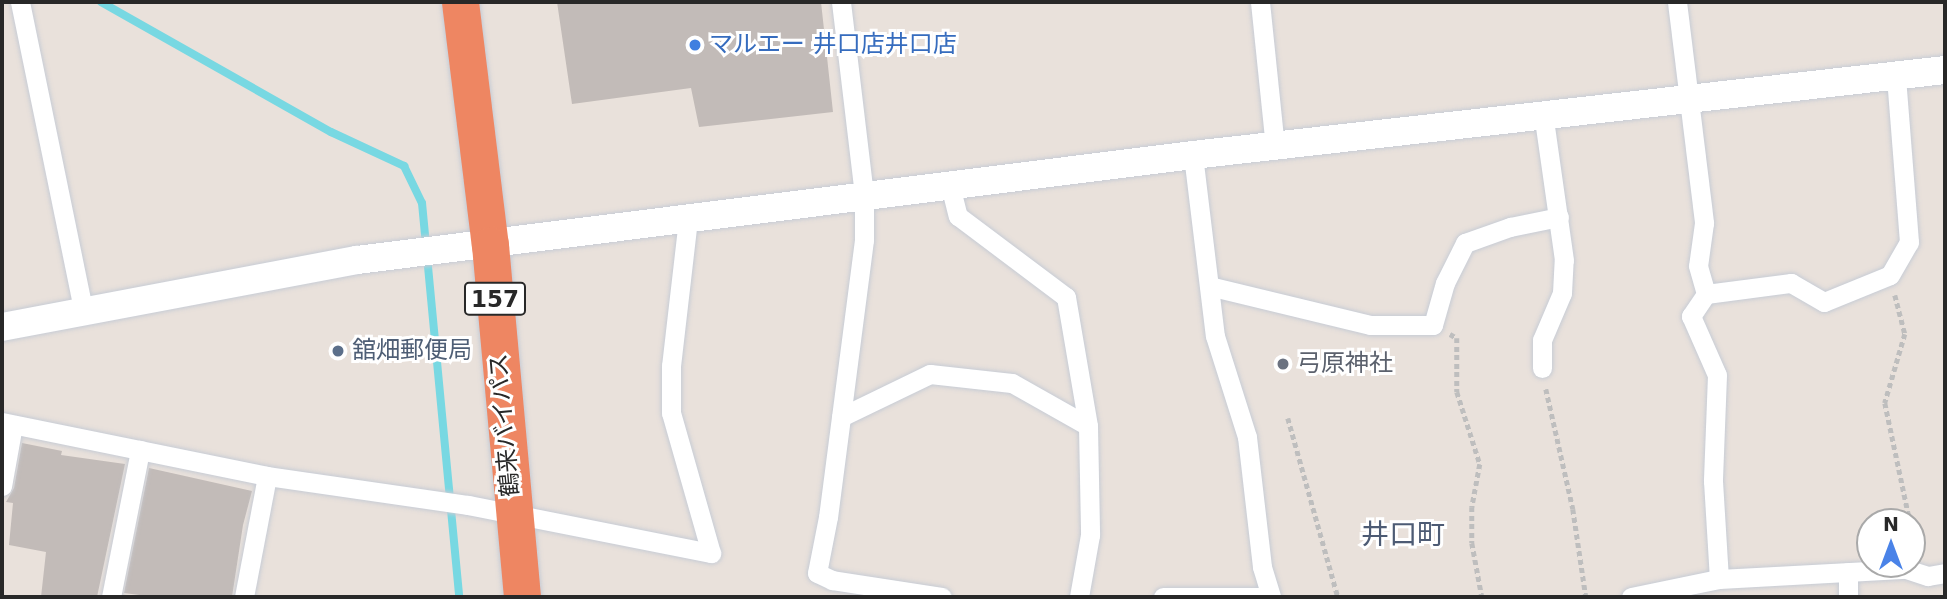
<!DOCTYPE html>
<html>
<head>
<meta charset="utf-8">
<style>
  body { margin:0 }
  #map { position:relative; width:1947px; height:599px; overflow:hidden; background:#e9e1db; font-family:"DejaVu Sans","Noto Sans JP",sans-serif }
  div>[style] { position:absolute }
  .stream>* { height:8px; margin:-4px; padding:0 4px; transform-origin:4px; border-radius:4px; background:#78d8e2 }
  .building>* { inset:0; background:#c2bbb8 }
  .path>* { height:4.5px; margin-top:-2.25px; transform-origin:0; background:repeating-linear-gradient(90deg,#bebebe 0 5px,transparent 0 8.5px) }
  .roads { filter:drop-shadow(0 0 2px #c7ccd5) drop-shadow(0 0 2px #c7ccd5) }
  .street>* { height:19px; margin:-9.5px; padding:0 9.5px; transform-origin:9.5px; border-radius:9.5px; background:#fff }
  .secondary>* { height:28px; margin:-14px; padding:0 14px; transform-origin:14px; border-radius:14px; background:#fff }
  .highway>* { height:37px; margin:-18.5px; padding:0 18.5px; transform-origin:18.5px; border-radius:18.5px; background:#ee8662 }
  .dots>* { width:19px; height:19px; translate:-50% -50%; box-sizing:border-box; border:4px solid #fff; border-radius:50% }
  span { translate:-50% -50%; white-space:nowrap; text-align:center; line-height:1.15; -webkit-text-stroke:6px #fff; paint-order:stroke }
  .shield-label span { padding:2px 5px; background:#fff; border:2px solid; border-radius:5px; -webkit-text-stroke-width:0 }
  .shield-label { font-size:23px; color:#282828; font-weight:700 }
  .shop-label { font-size:24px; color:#366cbe }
  .left { translate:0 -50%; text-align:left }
  .service-label { font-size:24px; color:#4e5e75 }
  .worship-label { font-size:24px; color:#5b616d }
  .street-label { font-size:24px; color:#282828 }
  .quarter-label { font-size:28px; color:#4d5b74 }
  .frame { position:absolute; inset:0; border:4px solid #282828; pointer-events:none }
  .north { position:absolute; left:1856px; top:508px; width:70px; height:70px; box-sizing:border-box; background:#fff; border:2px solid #a9a9a9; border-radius:50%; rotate:0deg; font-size:19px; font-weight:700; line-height:28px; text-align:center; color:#282828 }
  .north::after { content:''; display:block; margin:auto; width:24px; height:32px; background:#4a83e8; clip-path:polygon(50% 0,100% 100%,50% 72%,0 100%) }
</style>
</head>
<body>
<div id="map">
  <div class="stream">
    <div style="left:101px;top:2px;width:264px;rotate:29.5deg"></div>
    <div style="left:331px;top:132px;width:81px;rotate:25deg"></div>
    <div style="left:404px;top:166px;width:41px;rotate:64.1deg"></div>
    <div style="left:422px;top:203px;width:396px;rotate:84.6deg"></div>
  </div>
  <div class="building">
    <div style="clip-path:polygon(557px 2px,821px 2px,833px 112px,699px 127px,691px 88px,572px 104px)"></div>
    <div style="clip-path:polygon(22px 443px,62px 451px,61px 455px,125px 464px,97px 597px,41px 597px,46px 552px,9px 545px,13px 503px,6px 502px,14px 488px)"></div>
    <div style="clip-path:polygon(149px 468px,252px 491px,243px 525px,232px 597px,155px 597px,124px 593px)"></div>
  </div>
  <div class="path">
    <div style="left:1895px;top:295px;width:40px;rotate:75.6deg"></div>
    <div style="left:1905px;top:334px;width:72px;rotate:106.2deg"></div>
    <div style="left:1885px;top:403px;width:122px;rotate:78.1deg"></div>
    <div style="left:1450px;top:334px;width:8px;rotate:30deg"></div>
    <div style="left:1457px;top:338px;width:54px;rotate:90deg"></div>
    <div style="left:1457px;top:392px;width:76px;rotate:72.3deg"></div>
    <div style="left:1480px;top:464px;width:44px;rotate:100.5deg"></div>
    <div style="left:1472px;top:507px;width:36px;rotate:90deg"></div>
    <div style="left:1472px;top:543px;width:55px;rotate:79.5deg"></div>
    <div style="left:1546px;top:389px;width:123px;rotate:77.3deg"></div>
    <div style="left:1573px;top:509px;width:89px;rotate:81.6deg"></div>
    <div style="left:1288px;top:418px;width:186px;rotate:74.4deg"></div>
    <div style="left:1912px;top:530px;width:13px;rotate:77deg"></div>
    <div style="left:1915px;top:543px;width:8px;rotate:113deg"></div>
  </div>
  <div class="roads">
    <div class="street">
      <div style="left:20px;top:2px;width:318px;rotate:78.4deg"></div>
      <div style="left:841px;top:2px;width:195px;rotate:83.2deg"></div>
      <div style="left:864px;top:196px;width:44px;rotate:90deg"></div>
      <div style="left:864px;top:240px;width:279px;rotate:97.4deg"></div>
      <div style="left:828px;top:517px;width:57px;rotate:101.1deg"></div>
      <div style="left:817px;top:573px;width:17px;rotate:25deg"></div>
      <div style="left:832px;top:580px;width:111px;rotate:8.8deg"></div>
      <div style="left:1260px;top:2px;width:146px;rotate:84.1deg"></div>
      <div style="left:1677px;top:2px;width:223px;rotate:83deg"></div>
      <div style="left:1704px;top:223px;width:43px;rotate:97.9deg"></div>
      <div style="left:1698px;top:266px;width:29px;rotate:74deg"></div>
      <div style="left:1706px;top:294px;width:86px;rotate:-7.4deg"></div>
      <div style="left:1791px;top:283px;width:38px;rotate:30deg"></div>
      <div style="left:1824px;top:302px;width:71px;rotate:-22.2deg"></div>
      <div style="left:1890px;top:275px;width:38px;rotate:-60deg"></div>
      <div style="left:1909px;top:242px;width:167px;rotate:-94.5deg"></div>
      <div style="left:1193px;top:155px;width:182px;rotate:83.1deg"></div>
      <div style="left:1215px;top:336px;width:106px;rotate:72.4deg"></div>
      <div style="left:1247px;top:437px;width:131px;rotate:83.4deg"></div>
      <div style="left:1262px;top:567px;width:31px;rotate:73deg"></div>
      <div style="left:950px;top:185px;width:32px;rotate:76deg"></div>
      <div style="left:958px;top:216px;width:135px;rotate:36.9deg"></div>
      <div style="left:1066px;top:297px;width:131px;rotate:80.3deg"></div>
      <div style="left:1088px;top:426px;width:109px;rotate:88.9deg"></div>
      <div style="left:1090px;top:535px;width:63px;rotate:100.1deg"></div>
      <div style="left:1209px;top:286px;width:166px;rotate:13.6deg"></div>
      <div style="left:1370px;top:325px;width:63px"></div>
      <div style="left:1433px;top:325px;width:44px;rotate:-74.1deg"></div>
      <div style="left:1445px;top:283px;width:45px;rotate:-63.4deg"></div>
      <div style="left:1465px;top:243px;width:48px;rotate:-19.6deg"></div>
      <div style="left:1510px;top:227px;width:50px;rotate:-11.5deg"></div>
      <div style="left:1706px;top:294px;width:27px;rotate:124deg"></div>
      <div style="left:1691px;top:316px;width:64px;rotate:66.2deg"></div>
      <div style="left:1717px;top:375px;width:106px;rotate:92.2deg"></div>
      <div style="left:1713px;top:481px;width:98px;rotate:86.5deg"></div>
      <div style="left:1542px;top:368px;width:28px;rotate:-90deg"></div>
      <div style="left:1542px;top:340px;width:51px;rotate:-66.9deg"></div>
      <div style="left:1562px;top:293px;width:33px;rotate:-87deg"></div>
      <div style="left:1564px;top:260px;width:148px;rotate:-98.1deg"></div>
      <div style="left:841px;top:417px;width:99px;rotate:-25.8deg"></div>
      <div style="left:930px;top:374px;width:82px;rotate:6.3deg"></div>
      <div style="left:1012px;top:383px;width:87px;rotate:29.5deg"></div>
      <div style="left:2px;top:422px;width:270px;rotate:11.5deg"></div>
      <div style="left:267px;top:476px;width:203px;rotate:8.2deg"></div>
      <div style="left:468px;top:505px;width:248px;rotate:11.2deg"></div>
      <div style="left:711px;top:553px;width:146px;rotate:-105.9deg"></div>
      <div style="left:671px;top:413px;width:47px;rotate:-90deg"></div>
      <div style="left:671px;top:366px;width:148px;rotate:-83.4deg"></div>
      <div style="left:2px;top:486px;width:62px;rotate:-79.8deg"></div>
      <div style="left:1848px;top:572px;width:25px;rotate:90deg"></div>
      <div style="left:111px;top:597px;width:150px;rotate:-78.8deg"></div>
      <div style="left:244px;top:597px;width:123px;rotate:-79.2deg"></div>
      <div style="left:1163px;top:597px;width:103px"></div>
      <div style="left:1631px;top:597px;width:90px;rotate:-11.6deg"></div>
      <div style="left:1719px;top:579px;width:187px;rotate:-3.1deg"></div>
      <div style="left:1906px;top:569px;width:23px;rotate:18deg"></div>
      <div style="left:1928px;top:576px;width:17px;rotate:-10deg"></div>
    </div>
    <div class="secondary">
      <div style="left:2px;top:327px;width:361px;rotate:-10.7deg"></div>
      <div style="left:357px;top:260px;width:843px;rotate:-7.16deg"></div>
      <div style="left:1193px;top:155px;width:757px;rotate:-6.45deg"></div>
    </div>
    <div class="highway">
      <div style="left:460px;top:2px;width:245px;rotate:83deg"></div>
      <div style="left:490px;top:245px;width:353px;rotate:84.8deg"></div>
    </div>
  </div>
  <div class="dots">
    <div style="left:695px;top:45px;background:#3f7fe0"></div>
    <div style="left:338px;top:351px;background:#5c6f8a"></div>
    <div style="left:1283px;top:364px;background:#6b7280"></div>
  </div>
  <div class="shield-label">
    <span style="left:495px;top:299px">157</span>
  </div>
  <div class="shop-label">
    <span class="left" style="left:709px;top:45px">マルエー 井口店井口店</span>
  </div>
  <div class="service-label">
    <span class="left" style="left:352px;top:351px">舘畑郵便局</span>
  </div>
  <div class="worship-label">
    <span class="left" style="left:1297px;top:364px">弓原神社</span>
  </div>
  <div class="street-label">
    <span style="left:505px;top:425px;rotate:-95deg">鶴来バイパス</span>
  </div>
  <div class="quarter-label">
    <span style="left:1403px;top:535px">井口町</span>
  </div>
  <div class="frame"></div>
  <div class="north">N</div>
</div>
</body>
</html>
